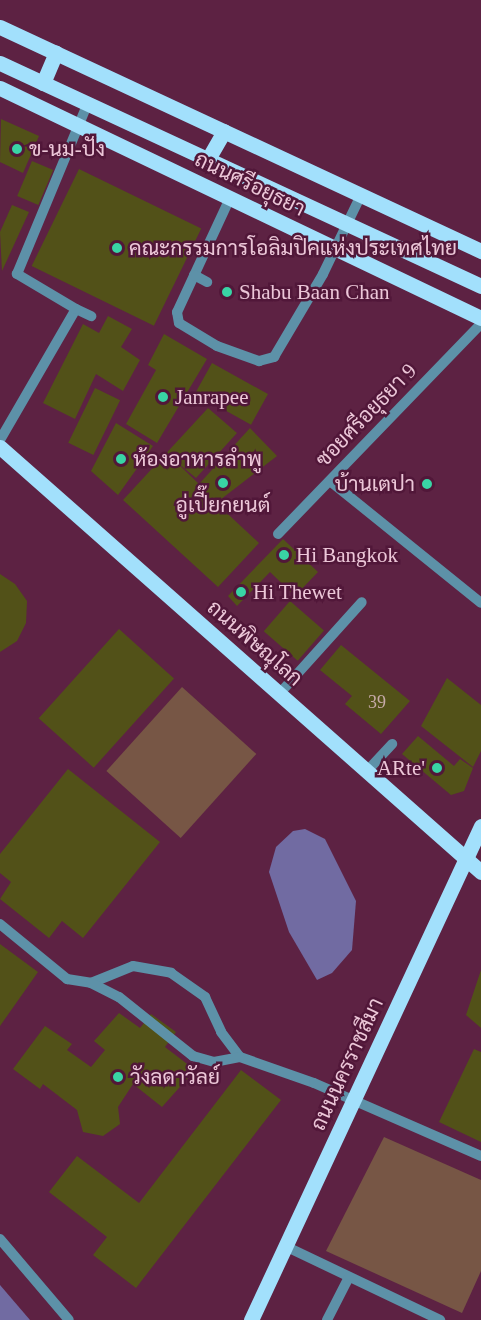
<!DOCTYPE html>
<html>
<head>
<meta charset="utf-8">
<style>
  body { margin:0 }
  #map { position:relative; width:481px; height:1320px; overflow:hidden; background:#5d2243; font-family:"Times New Roman",Sarabun,serif }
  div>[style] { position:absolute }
  .green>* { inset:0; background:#775645; transform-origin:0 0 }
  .water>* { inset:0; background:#716ba2 }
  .building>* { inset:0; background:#525118; transform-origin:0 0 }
  .minor>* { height:10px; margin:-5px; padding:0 5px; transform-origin:5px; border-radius:5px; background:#5d91a8 }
  .major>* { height:15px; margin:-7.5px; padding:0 7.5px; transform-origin:7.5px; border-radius:7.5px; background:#a2e0fc }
  .dots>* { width:16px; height:16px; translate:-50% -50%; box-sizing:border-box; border:3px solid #511739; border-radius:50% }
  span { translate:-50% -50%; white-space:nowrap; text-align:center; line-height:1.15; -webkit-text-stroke:5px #511739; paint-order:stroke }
  .number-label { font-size:18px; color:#c6aaa8 }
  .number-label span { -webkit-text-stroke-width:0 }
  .poi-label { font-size:21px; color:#ecc7d8 }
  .left { translate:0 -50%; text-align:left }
  .right { translate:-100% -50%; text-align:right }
  .street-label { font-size:21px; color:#ecc7d8 }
</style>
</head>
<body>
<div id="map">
  <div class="green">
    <div style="left:182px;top:687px;width:100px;height:113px;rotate:42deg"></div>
    <div style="clip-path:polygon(384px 1137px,481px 1180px,481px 1271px,462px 1313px,326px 1251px)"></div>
  </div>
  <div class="water">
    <div style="clip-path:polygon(305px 829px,325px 839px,356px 901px,352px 950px,332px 973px,317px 980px,289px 932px,269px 872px,276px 847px,293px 831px)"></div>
    <div style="clip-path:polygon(0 1285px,30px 1320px,0 1320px)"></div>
  </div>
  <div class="building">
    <div style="clip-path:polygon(1px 119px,39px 136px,23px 173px,0 162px)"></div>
    <div style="left:32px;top:161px;width:23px;height:38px;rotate:23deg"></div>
    <div style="left:79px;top:169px;width:136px;height:108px;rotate:26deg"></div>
    <div style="clip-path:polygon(12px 205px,29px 212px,2px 271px,0 232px)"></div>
    <div style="clip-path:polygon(108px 316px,132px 329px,121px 347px,140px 360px,123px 391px,96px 374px,75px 419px,43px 403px,83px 324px,99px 333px)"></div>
    <div style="clip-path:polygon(164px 334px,207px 359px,157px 443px,126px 424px,156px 370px,148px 365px)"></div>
    <div style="left:212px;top:363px;width:64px;height:35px;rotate:29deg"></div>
    <div style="left:95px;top:388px;width:28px;height:61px;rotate:26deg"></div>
    <div style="clip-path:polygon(208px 408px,237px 433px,196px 478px,173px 459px,199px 484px,250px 428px,277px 456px,216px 503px,259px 543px,218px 587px,123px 500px)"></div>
    <div style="clip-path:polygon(116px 423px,153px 446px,118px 495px,91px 471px)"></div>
    <div style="clip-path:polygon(283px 539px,318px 572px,295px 596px,270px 572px,237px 606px,228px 596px)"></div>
    <div style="clip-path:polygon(0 574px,15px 584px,27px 601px,26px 623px,17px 641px,0 652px)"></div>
    <div style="left:290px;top:601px;width:45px;height:40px;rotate:41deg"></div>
    <div style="left:119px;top:629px;width:74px;height:120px;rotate:42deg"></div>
    <div style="clip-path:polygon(341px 645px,410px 701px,381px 734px,345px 704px,352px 696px,320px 670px)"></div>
    <div style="clip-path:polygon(447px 678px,481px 705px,481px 751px,473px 767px,421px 726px)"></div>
    <div style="clip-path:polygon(418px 736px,454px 766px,460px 759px,473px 768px,464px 791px,451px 795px,402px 754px)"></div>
    <div style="clip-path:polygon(68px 769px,160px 842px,83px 938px,62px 921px,49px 938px,0 899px,11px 882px,0 873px,0 854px)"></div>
    <div style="clip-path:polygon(0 944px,38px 972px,0 1026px)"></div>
    <div style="clip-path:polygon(481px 970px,481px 1028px,466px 1015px)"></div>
    <div style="clip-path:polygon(119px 1013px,140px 1028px,151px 1014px,176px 1032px,165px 1047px,195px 1070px,162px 1107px,133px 1084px,118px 1107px,120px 1124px,103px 1136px,83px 1132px,77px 1110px,43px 1084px,40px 1089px,13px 1069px,45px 1026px,72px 1044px,67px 1050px,91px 1067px,105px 1050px,94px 1041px)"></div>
    <div style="clip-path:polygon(474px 1049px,481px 1052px,481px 1142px,439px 1122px)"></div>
    <div style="clip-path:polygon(241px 1070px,281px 1100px,136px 1288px,93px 1255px,107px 1237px,49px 1192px,77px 1156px,139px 1203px)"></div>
  </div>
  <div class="minor">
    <div style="left:230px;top:198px;width:126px;rotate:114.9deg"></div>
    <div style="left:177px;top:312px;width:11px;rotate:80deg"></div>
    <div style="left:179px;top:323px;width:44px;rotate:31.2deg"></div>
    <div style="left:217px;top:346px;width:45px;rotate:19.7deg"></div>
    <div style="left:259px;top:361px;width:16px;rotate:-15deg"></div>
    <div style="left:274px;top:357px;width:96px;rotate:-59.4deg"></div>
    <div style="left:323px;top:274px;width:88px;rotate:-64.3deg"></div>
    <div style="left:194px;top:275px;width:15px;rotate:28deg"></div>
    <div style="left:76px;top:309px;width:17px;rotate:25deg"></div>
    <div style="left:0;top:440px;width:151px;rotate:-59.9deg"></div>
    <div style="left:76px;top:309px;width:69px;rotate:-149.3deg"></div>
    <div style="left:17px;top:274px;width:185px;rotate:-67.5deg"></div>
    <div style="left:330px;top:481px;width:194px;rotate:38.9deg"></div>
    <div style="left:278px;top:534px;width:292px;rotate:-46deg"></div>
    <div style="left:280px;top:693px;width:122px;rotate:-48deg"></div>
    <div style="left:367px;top:771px;width:37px;rotate:-47deg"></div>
    <div style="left:0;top:924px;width:87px;rotate:39.4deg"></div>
    <div style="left:67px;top:979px;width:24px;rotate:9deg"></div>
    <div style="left:91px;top:983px;width:45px;rotate:-22deg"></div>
    <div style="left:133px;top:966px;width:39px;rotate:10deg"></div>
    <div style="left:171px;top:973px;width:42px;rotate:35.2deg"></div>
    <div style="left:205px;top:997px;width:38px;rotate:65deg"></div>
    <div style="left:221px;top:1032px;width:31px;rotate:53deg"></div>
    <div style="left:240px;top:1057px;width:78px;rotate:19.4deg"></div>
    <div style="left:314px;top:1083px;width:182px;rotate:23.6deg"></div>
    <div style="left:91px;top:983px;width:31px;rotate:27deg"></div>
    <div style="left:119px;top:997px;width:95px;rotate:38.6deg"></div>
    <div style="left:193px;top:1056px;width:22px;rotate:16deg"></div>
    <div style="left:214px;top:1062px;width:26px;rotate:-11deg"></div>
    <div style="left:0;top:1239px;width:106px;rotate:49.6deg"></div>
    <div style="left:285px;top:1246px;width:172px;rotate:25.5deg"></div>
    <div style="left:327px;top:1320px;width:48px;rotate:-62.9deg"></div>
  </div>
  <div class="major">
    <div style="left:0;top:27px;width:531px;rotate:24.97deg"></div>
    <div style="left:0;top:63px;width:530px;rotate:24.87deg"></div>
    <div style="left:43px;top:83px;width:33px;rotate:-67deg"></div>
    <div style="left:0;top:88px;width:533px;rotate:25.56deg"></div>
    <div style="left:208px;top:159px;width:32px;rotate:-60deg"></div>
    <div style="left:0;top:447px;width:642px;rotate:41.46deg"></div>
    <div style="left:251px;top:1320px;width:545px;rotate:-65.03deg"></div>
  </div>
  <div class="dots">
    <div style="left:17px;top:149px;background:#39d4a5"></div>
    <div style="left:117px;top:248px;background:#39d4a5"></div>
    <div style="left:227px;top:292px;background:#39d4a5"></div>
    <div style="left:163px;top:397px;background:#39d4a5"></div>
    <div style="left:121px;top:459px;background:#39d4a5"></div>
    <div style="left:223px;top:483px;background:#39d4a5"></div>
    <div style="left:427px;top:484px;background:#39d4a5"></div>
    <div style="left:284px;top:555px;background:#39d4a5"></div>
    <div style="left:241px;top:592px;background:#39d4a5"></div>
    <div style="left:437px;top:768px;background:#39d4a5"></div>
    <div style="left:118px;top:1077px;background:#39d4a5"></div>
  </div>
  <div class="number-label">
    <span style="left:377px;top:702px">39</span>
  </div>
  <div class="poi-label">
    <span class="left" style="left:29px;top:149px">ข-นม-ปัง</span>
    <span class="left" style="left:129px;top:248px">คณะกรรมการโอลิมปิคแห่งประเทศไทย</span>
    <span class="left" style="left:239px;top:292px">Shabu Baan Chan</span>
    <span class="left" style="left:175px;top:397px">Janrapee</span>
    <span class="left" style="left:133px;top:459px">ห้องอาหารลำพู</span>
    <span class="right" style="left:415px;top:484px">บ้านเตปา</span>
    <span style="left:223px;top:505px">อู่เปี๊ยกยนต์</span>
    <span class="left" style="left:296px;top:555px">Hi Bangkok</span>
    <span class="left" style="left:253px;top:592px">Hi Thewet</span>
    <span class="right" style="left:425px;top:768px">ARte'</span>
    <span class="left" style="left:130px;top:1077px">วังลดาวัลย์</span>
  </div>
  <div class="street-label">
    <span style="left:250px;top:184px;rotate:26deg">ถนนศรีอยุธยา</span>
    <span style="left:366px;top:415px;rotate:-46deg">ซอยศรีอยุธยา 9</span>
    <span style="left:255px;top:643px;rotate:41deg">ถนนพิษณุโลก</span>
    <span style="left:347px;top:1064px;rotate:-65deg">ถนนนครราชสีมา</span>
  </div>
</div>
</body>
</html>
